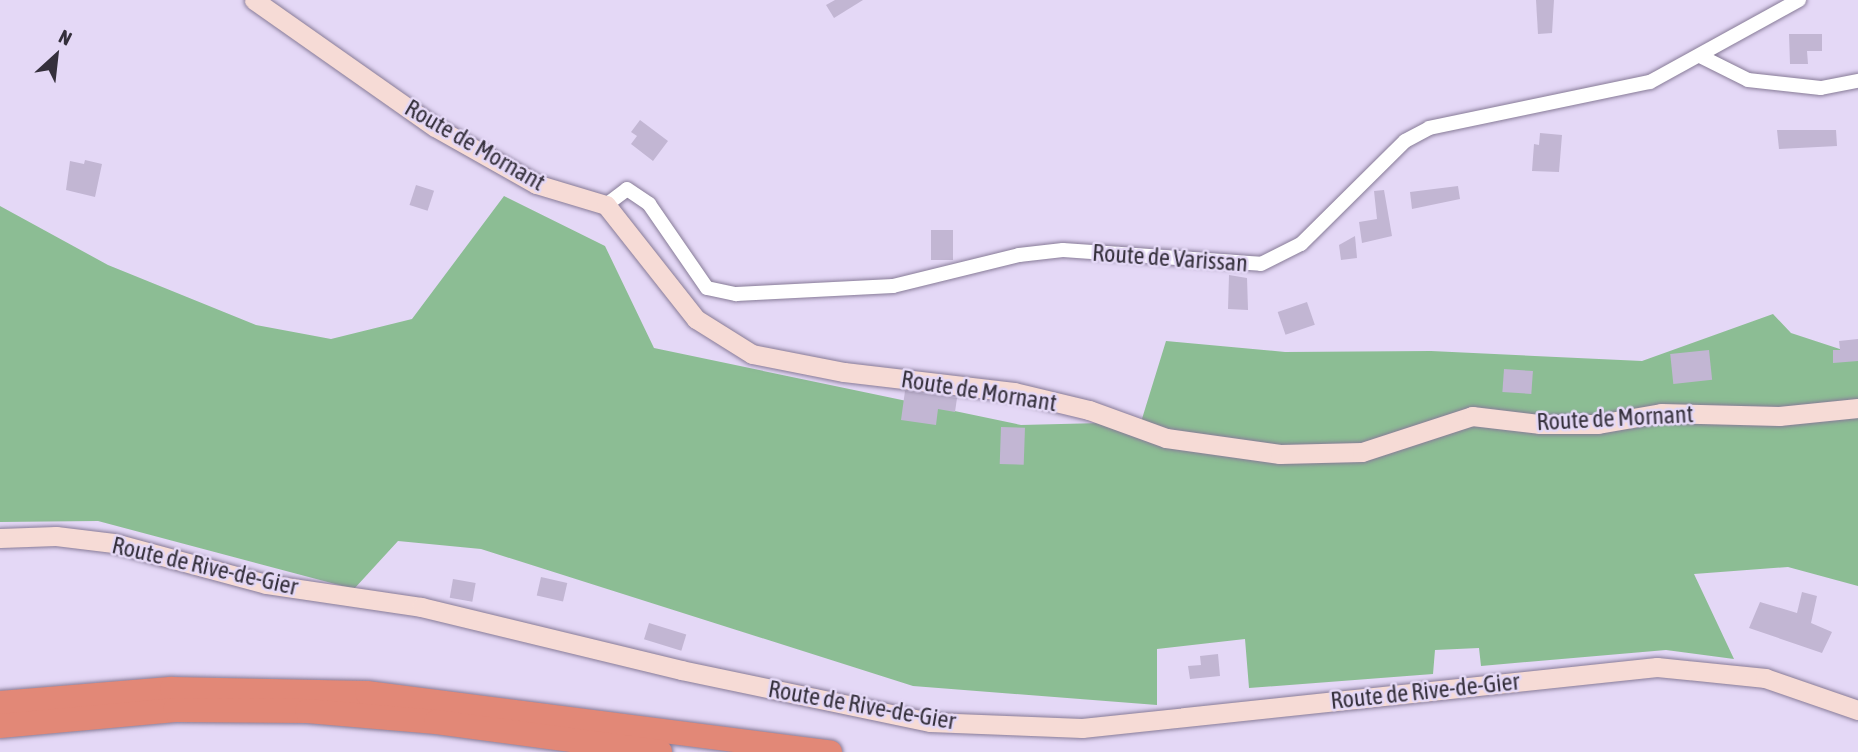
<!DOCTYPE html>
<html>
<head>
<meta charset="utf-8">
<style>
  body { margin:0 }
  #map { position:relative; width:1858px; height:752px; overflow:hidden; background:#e4d8f6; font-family:"Asap Condensed",sans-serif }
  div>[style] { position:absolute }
  .green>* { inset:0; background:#8cbd94 }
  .building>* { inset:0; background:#c2b6d3; transform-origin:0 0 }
  .roads { filter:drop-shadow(0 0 2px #877b97) drop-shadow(0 0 2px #877b97) }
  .street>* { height:14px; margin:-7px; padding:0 7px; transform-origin:7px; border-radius:7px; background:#fff }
  .secondary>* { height:19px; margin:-9.5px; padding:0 9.5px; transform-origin:9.5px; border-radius:9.5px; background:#f6dbd6 }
  .highway>* { height:24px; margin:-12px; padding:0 12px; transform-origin:12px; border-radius:12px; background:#e28877 }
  span { translate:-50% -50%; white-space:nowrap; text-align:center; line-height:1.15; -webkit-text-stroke:5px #e4d8f6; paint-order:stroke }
  .street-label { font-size:24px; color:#35303c }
  .north { position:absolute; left:21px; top:21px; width:70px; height:70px; -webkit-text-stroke:5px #e4d8f6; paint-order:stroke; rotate:27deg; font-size:19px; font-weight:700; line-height:28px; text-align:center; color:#35303c }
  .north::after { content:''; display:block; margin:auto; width:24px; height:32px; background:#35303c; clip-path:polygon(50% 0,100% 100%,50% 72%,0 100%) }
</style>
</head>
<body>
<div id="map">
  <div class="green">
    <div style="clip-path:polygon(504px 196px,605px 246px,654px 348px,1021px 425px,1141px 422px,1166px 341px,1285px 352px,1431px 351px,1642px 361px,1773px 314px,1791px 333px,1858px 355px,1858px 586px,1788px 567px,1694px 574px,1734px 659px,1666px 650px,1481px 666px,1479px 648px,1435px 650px,1433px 674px,1249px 688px,1245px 639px,1157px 649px,1157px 705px,913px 686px,481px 549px,398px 541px,354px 589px,98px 521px,0 522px,0 206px,108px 265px,256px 325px,331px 339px,412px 319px)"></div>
  </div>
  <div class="building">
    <div style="clip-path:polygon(835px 0,863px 0,834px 18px,826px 5px)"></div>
    <div style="clip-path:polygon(1536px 0,1554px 0,1552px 33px,1538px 34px)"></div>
    <div style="clip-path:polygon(1789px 34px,1822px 34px,1822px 51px,1807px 51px,1808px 64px,1790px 64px)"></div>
    <div style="clip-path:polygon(640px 120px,668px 141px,653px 161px,631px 144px,637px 136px,631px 132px)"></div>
    <div style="clip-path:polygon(1777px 130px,1836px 130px,1837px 146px,1779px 149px)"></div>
    <div style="clip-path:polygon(1540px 133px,1562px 135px,1559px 172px,1532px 171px,1534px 144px,1539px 145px)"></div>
    <div style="clip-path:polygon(85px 160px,102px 164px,95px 197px,66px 190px,70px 161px,84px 164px)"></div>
    <div style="left:416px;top:185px;width:19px;height:21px;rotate:18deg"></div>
    <div style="clip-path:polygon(1458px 186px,1460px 199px,1412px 209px,1410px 192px)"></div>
    <div style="clip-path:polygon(1384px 190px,1392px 236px,1362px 243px,1359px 222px,1377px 219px,1374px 191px)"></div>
    <div style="left:931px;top:230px;width:22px;height:30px"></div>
    <div style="clip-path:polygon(1355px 236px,1357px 258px,1341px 260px,1339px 245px)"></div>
    <div style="clip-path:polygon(1229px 275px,1247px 278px,1248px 310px,1228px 309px)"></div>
    <div style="left:1307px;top:302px;width:24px;height:31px;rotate:71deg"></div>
    <div style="clip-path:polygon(1858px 339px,1858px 361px,1833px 363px,1833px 350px,1840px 350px,1839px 341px)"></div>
    <div style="left:1709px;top:350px;width:30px;height:39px;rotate:84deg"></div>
    <div style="left:1504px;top:369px;width:29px;height:23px;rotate:4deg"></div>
    <div style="clip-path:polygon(905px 391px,957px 398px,955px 412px,938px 409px,936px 425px,901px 420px)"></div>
    <div style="left:1001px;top:427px;width:24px;height:37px;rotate:2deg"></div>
    <div style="left:541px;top:577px;width:27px;height:19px;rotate:13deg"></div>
    <div style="left:453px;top:579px;width:23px;height:19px;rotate:10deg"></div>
    <div style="clip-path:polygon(1802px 592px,1817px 596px,1811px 623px,1832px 632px,1822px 653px,1749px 628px,1760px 602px,1797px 613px)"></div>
    <div style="left:649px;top:623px;width:39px;height:17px;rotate:17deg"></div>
    <div style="clip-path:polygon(1218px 654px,1220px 676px,1190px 679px,1188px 666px,1201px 665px,1200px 656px)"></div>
  </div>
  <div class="roads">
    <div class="street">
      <div style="left:1702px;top:57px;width:51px;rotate:26.6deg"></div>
      <div style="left:1748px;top:80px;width:73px;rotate:6.3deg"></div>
      <div style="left:1821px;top:88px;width:38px;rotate:-11deg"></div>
      <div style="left:606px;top:205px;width:26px;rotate:-37deg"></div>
      <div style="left:627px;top:189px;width:27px;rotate:34deg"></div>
      <div style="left:649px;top:204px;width:102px;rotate:55.4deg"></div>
      <div style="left:707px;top:288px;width:30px;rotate:12deg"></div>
      <div style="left:736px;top:294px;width:157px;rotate:-2.9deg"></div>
      <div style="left:893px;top:286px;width:130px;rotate:-13.8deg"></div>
      <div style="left:1019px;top:255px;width:44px;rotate:-6.5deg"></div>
      <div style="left:1063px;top:250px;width:198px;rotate:4deg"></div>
      <div style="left:1261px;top:264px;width:45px;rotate:-26.6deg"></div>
      <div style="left:1301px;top:244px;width:146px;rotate:-44.7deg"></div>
      <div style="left:1405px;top:141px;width:27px;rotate:-28deg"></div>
      <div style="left:1429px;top:128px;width:226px;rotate:-11.8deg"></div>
      <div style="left:1650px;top:82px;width:170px;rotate:-28.8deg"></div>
    </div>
    <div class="secondary">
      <div style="left:254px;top:0;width:221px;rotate:35.1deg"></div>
      <div style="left:435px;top:127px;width:116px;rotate:29.4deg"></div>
      <div style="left:536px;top:184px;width:73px;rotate:16.7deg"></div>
      <div style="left:606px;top:205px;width:145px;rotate:51.7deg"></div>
      <div style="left:696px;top:319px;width:66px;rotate:32deg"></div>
      <div style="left:752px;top:354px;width:94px;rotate:11.1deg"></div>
      <div style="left:844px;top:372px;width:171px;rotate:6.7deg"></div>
      <div style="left:1014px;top:392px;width:77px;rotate:13.5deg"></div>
      <div style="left:1089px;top:410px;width:82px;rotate:20deg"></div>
      <div style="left:1166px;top:438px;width:115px;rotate:8deg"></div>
      <div style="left:1280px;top:454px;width:82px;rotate:-1.4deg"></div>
      <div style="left:1362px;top:452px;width:116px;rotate:-18.1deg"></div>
      <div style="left:1472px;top:416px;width:67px;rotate:6.8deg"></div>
      <div style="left:1539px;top:424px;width:59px"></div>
      <div style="left:1598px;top:424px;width:64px;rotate:-9.9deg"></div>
      <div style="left:1661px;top:413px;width:118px;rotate:1.5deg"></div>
      <div style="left:1779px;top:416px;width:79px;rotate:-5.8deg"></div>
      <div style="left:0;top:538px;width:56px;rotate:-2deg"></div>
      <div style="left:56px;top:536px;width:58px;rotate:6.9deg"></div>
      <div style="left:114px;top:543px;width:157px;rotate:15.1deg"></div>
      <div style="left:266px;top:584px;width:157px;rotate:8.4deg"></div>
      <div style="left:421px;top:607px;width:268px;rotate:13.6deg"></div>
      <div style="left:681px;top:670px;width:254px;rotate:11.8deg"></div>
      <div style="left:930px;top:722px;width:152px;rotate:2.3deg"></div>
      <div style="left:1082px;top:728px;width:578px;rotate:-6.06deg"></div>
      <div style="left:1657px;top:667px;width:109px;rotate:5.8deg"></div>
      <div style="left:1765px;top:678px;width:98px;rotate:19deg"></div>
    </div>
    <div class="highway">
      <div style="left:0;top:703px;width:173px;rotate:-4.7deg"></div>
      <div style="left:172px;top:689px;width:195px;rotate:1.2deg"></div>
      <div style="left:367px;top:693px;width:467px;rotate:7.3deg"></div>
      <div style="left:0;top:726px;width:176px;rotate:-5.2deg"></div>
      <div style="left:175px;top:710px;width:132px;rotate:0.4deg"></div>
      <div style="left:307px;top:711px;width:129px;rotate:4.9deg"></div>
      <div style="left:436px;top:722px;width:226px;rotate:7.6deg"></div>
    </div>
  </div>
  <div class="street-label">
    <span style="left:475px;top:145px;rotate:30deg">Route de Mornant</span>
    <span style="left:1170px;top:258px;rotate:4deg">Route de Varissan</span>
    <span style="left:979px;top:391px;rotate:9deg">Route de Mornant</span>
    <span style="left:1615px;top:418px;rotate:-3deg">Route de Mornant</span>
    <span style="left:205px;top:566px;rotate:13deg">Route de Rive-de-Gier</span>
    <span style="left:1425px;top:691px;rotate:-6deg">Route de Rive-de-Gier</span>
    <span style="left:862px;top:705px;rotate:10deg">Route de Rive-de-Gier</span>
  </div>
  <div class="north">N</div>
</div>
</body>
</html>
